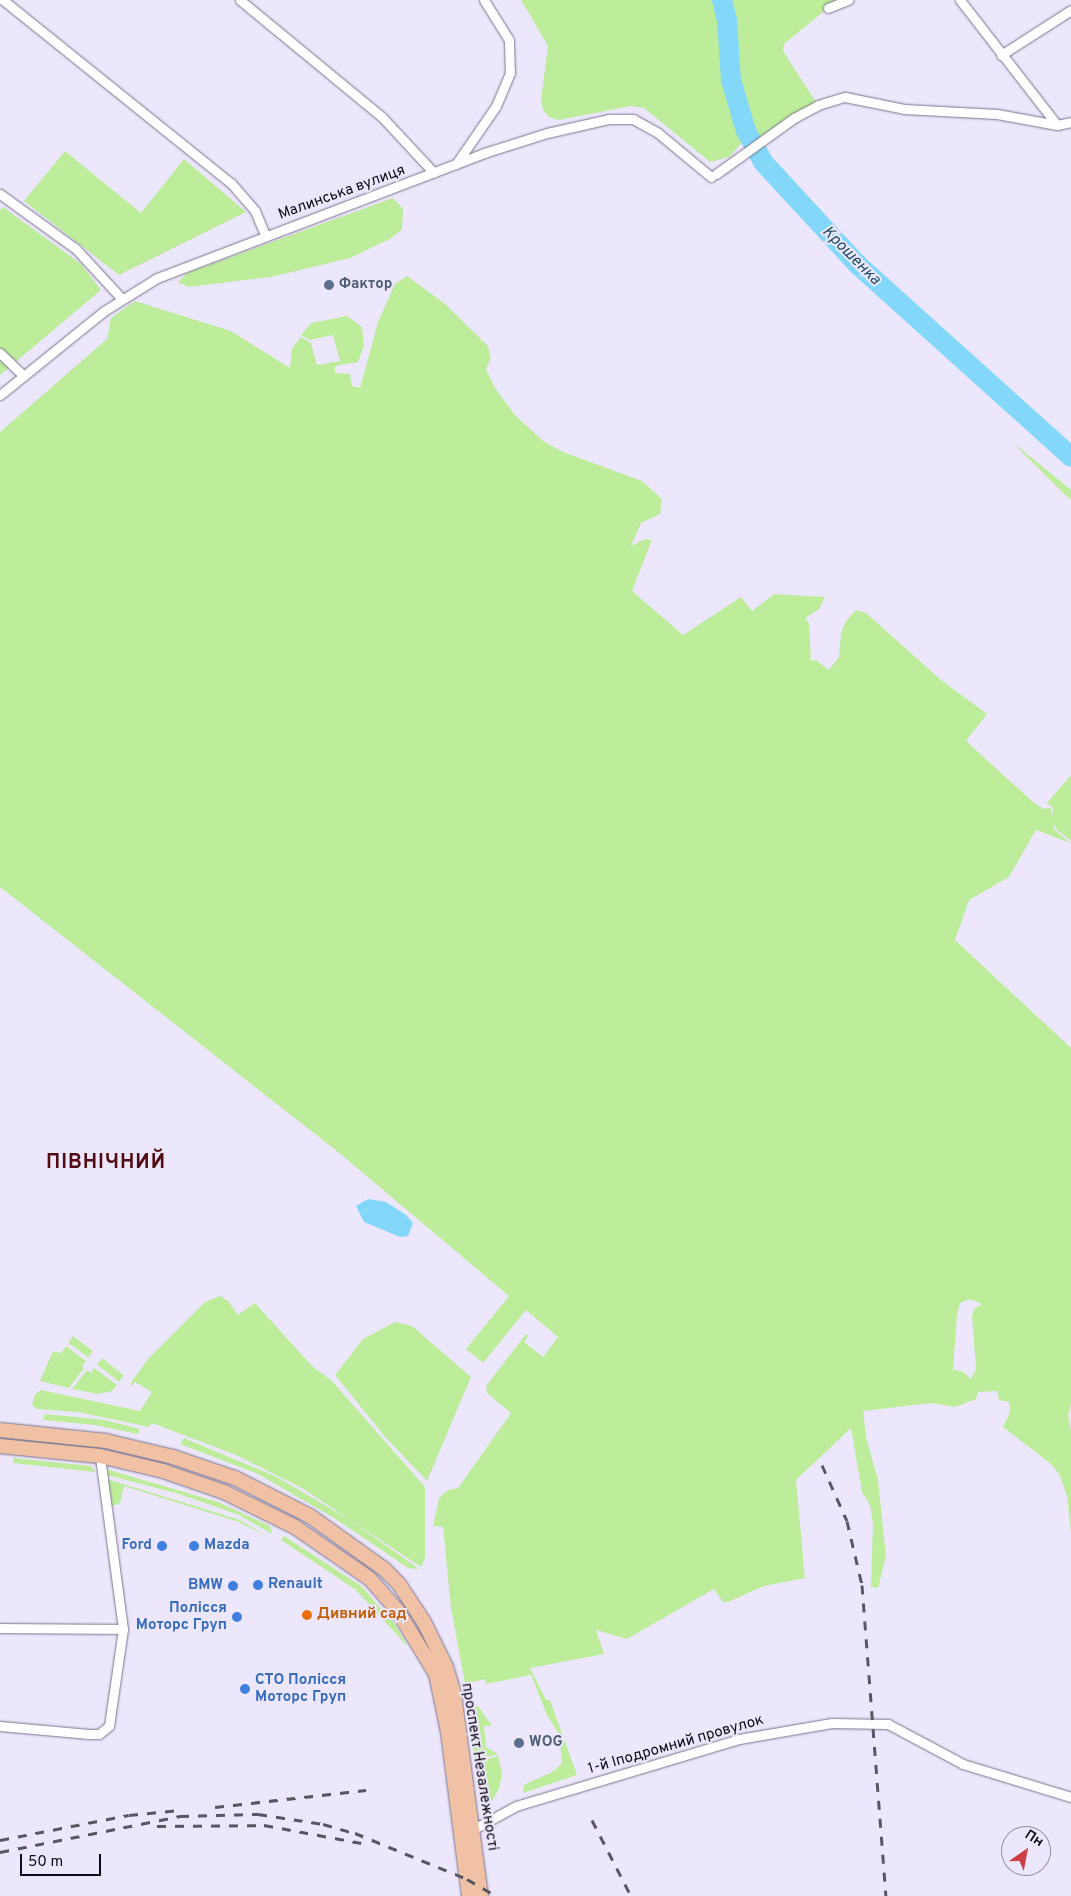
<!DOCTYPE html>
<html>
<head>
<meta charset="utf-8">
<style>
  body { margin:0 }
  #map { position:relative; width:1071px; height:1896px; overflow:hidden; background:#ede7fd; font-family:Overpass,sans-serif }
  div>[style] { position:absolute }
  .green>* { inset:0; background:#bdec9a; transform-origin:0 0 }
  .water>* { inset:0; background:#83d8fa }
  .river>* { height:20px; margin:-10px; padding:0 10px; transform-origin:10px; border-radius:10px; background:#83d8fa }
  .roads { filter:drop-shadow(0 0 1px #7a738c) drop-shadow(0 0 1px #7a738c) }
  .street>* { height:9px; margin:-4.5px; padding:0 4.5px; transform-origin:4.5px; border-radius:4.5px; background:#fff }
  .primary>* { height:14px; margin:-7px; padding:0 7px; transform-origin:7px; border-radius:7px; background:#f1c1a6 }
  .rail>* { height:3px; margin-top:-1.5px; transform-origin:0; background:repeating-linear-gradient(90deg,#595563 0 9px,transparent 0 18px) }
  .dots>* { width:14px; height:14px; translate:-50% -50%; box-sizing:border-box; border:2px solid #ede7fd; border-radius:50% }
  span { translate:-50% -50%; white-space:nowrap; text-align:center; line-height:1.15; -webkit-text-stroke:4px #ede7fd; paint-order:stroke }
  .street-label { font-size:15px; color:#0e0b14 }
  .service-label { font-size:15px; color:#4e5e75; font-weight:700 }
  .left { translate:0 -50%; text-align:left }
  .shop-label { font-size:15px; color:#366cbe; font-weight:700 }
  .right { translate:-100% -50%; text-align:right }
  .food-label { font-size:15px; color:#c56008; font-weight:700 }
  .water-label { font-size:16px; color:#1f4f61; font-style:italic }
  .district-label { font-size:20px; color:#510b12; font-weight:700; letter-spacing:1px }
  .north { position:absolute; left:1001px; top:1826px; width:50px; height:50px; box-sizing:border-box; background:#ede7fd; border:1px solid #948fa0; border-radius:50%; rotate:33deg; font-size:14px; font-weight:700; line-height:20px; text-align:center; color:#0e0b14 }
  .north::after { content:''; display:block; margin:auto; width:18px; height:22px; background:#ce3e47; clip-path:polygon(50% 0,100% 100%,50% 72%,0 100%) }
  .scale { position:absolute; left:20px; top:1854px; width:81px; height:22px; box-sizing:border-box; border:2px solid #0e0b14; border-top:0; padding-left:6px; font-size:15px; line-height:18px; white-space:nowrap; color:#0e0b14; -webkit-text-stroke:4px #ede7fd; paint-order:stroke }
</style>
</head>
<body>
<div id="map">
  <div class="green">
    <div style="clip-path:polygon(521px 0,848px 0,828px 8px,784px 44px,783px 51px,818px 105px,755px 148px,745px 132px,741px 144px,729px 157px,710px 162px,644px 108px,631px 106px,559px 120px,549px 117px,543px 110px,541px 100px,548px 46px)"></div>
    <div style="clip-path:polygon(65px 151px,141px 213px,184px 159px,246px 212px,119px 275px,24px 201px)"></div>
    <div style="clip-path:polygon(393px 198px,403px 209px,402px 229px,390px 239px,350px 258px,271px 277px,188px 287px,178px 282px,187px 273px)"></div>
    <div style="clip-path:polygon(3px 207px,81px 264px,101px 290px,0 375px,0 210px)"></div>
    <div style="clip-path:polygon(evenodd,407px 276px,444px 303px,488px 346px,491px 358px,486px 369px,495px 388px,515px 415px,543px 441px,563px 452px,642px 481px,662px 499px,660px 514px,641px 523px,631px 546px,645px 539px,652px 540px,632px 591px,683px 635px,741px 597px,752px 611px,774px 594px,825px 597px,819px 609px,805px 618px,809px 623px,811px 661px,816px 660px,829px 670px,839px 657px,841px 633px,846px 621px,856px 610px,866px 613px,941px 680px,987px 714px,966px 741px,1034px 803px,1044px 809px,1051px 808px,1054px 829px,1070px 843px,1036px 830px,1009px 877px,969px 900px,955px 940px,1071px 1048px,1071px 1404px,1068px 1415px,1071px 1431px,1071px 1533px,1067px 1496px,1059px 1474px,1051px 1464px,1003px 1427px,1010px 1412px,1009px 1402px,999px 1400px,997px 1391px,978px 1392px,976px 1399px,955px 1407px,931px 1403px,863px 1411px,866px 1437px,878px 1480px,886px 1556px,878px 1588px,871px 1587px,873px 1524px,870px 1505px,862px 1492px,851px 1428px,796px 1480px,805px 1578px,764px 1586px,728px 1602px,723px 1602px,714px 1589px,627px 1639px,596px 1630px,604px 1654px,530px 1668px,546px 1700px,550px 1700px,577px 1775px,523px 1793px,524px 1785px,554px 1771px,562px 1763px,559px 1734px,547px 1715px,531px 1675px,486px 1684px,485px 1679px,465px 1684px,451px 1608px,443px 1527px,433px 1526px,439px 1498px,448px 1490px,458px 1488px,511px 1413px,487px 1393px,486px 1386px,526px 1334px,528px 1336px,524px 1342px,543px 1357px,558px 1337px,526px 1310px,483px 1363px,466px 1349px,509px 1296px,338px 1152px,0 887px,0 432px,107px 339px,111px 318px,135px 301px,231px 331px,290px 368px,292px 348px,301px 337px,311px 343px,317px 365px,340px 361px,333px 335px,310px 340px,301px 335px,311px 323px,347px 316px,362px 327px,364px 346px,358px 362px,335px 366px,335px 373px,350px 374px,352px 386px,360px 388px,378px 322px,395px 284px,407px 276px,970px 1299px,982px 1304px,974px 1309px,972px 1316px,976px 1369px,971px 1379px,962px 1371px,953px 1370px,957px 1315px,960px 1303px,970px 1299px)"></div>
    <div style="clip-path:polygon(1011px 441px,1071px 490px,1071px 500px,1062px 492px)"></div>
    <div style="clip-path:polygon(1071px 775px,1071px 841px,1057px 830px,1052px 820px,1053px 808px,1047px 803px)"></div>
    <div style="clip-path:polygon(220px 1296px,228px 1301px,238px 1315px,255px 1303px,312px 1366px,332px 1381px,425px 1487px,425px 1558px,421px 1567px,302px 1488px,236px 1455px,152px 1423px,149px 1427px,78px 1412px,37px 1409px,32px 1405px,35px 1394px,41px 1390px,140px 1411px,152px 1392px,135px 1382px,131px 1387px,132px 1381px,148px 1359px,205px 1302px)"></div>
    <div style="clip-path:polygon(395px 1322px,412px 1326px,471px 1377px,427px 1481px,386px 1438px,335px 1375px,363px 1339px)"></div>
    <div style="left:73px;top:1336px;width:25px;height:8px;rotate:37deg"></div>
    <div style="clip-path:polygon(66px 1346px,86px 1361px,82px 1366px,84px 1368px,69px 1388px,40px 1381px,53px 1351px,61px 1353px)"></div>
    <div style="left:102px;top:1358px;width:28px;height:8px;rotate:39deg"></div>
    <div style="clip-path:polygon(94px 1368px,117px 1385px,112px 1391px,98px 1394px,72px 1389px,87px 1370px,91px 1373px)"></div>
    <div style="clip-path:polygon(45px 1414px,105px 1420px,140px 1429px,138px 1434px,95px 1425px,43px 1420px)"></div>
    <div style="clip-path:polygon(184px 1438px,277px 1477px,350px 1520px,419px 1569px,408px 1568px,334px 1518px,258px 1474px,180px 1444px)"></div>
    <div style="clip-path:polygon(13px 1458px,91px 1466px,95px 1472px,13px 1463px)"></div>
    <div style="clip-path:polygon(106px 1469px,218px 1502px,270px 1526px,272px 1534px,239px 1515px,179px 1494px,107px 1475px)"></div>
    <div style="clip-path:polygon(107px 1479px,240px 1520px,268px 1537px,239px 1522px,124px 1486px,120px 1503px,112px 1506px)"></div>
    <div style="clip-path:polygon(284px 1536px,361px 1586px,395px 1624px,408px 1647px,356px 1590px,281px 1540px)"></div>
    <div style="clip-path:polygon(478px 1706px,492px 1726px,484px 1726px,486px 1747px,498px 1754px,475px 1760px,468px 1711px)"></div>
    <div style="clip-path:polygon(498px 1756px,502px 1773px,499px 1789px,492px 1801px,485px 1804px,480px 1799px,475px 1763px)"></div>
  </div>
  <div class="water">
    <div style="clip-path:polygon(368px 1199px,386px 1202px,406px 1215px,413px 1223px,408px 1236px,400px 1237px,364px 1222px,356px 1206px)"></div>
  </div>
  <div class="river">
    <div style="left:722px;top:0;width:21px;rotate:76deg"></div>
    <div style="left:727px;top:20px;width:60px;rotate:86.2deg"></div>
    <div style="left:731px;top:80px;width:53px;rotate:73.6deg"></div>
    <div style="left:746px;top:131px;width:35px;rotate:61deg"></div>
    <div style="left:763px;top:162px;width:139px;rotate:47.3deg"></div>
    <div style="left:857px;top:264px;width:288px;rotate:42deg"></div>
  </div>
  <div class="roads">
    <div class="street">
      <div style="left:3px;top:0;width:292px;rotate:38.8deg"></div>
      <div style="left:231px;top:183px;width:37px;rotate:49deg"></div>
      <div style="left:255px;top:211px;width:26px;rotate:67deg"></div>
      <div style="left:240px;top:0;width:184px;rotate:39.5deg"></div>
      <div style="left:382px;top:117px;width:76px;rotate:47.1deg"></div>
      <div style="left:960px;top:0;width:158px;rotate:52.2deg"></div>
      <div style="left:828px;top:8px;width:22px;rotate:-22deg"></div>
      <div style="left:1001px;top:55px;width:83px;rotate:-32.7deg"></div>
      <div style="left:456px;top:164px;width:70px;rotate:-55.4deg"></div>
      <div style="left:496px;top:106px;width:36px;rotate:-67deg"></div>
      <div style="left:510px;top:73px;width:33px;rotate:-92deg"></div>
      <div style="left:509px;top:40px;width:47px;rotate:-122deg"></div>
      <div style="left:716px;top:174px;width:96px;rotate:-35.7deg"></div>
      <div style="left:794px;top:118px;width:27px;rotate:-28deg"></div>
      <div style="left:818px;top:105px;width:28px;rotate:-17deg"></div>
      <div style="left:845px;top:97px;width:60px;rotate:11.5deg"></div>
      <div style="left:904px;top:109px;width:93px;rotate:3.1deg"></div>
      <div style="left:997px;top:114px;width:61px;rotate:10.4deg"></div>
      <div style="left:1057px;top:125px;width:14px;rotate:-12deg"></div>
      <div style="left:0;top:194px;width:94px;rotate:35.9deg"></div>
      <div style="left:76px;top:249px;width:67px;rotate:47.4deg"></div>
      <div style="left:0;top:353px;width:33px;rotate:44deg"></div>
      <div style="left:0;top:395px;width:134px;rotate:-38.9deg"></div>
      <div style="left:104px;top:311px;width:62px;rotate:-31.9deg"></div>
      <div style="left:157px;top:278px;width:350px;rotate:-20.9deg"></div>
      <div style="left:484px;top:153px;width:66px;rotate:-17.6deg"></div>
      <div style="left:547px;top:133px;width:64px;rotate:-12.7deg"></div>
      <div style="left:609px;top:119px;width:24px"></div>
      <div style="left:633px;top:119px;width:29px;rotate:29deg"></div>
      <div style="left:658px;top:133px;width:69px;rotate:39.7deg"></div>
      <div style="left:0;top:1628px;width:123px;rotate:0.5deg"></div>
      <div style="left:0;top:1726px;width:89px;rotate:5.1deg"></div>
      <div style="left:89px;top:1734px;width:10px"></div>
      <div style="left:99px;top:1734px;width:13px;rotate:-39deg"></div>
      <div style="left:109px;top:1726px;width:98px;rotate:-81.8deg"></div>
      <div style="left:123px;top:1629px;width:175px;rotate:-97.6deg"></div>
      <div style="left:470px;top:1831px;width:52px;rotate:-28.5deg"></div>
      <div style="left:516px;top:1806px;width:233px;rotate:-16.7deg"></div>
      <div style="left:739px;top:1739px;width:94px;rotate:-9.8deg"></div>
      <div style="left:832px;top:1723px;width:56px;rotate:1deg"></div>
      <div style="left:888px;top:1724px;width:85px;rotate:28.1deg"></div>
      <div style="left:963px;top:1764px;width:113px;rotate:17deg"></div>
    </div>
    <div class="primary">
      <div style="left:0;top:1430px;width:107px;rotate:5.9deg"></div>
      <div style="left:106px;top:1441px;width:69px;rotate:13.4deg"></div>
      <div style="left:173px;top:1457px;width:65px;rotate:18.7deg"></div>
      <div style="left:235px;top:1478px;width:84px;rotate:26.9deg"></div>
      <div style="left:310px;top:1516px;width:91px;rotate:35.6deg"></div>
      <div style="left:384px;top:1569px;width:21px;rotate:45deg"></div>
      <div style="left:399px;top:1584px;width:45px;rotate:56.7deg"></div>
      <div style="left:424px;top:1622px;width:50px;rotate:63.9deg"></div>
      <div style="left:446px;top:1667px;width:28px;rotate:73deg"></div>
      <div style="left:454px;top:1694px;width:204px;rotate:82.4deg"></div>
      <div style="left:0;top:1446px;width:100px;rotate:5.7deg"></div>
      <div style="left:100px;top:1456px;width:65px;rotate:13.4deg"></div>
      <div style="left:163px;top:1471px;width:65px;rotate:19deg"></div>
      <div style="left:224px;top:1492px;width:79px;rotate:26.2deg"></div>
      <div style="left:295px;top:1527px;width:91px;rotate:34.7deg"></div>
      <div style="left:370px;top:1579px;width:41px;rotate:48.9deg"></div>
      <div style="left:397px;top:1610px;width:75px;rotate:58.6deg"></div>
      <div style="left:436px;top:1674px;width:59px;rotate:78.3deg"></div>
      <div style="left:448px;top:1732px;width:165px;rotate:82.7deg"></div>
    </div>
  </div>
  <div class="rail">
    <div style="left:822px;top:1465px;width:61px;rotate:65.9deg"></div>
    <div style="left:847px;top:1521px;width:66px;rotate:76.8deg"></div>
    <div style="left:862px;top:1585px;width:312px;rotate:85.6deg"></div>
    <div style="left:215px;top:1807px;width:152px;rotate:-6.4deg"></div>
    <div style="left:592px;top:1820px;width:85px;rotate:62.8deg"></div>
    <div style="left:157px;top:1826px;width:107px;rotate:-0.5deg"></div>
    <div style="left:264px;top:1825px;width:99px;rotate:10.5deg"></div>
    <div style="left:0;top:1840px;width:131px;rotate:-11deg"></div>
    <div style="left:129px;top:1815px;width:51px;rotate:-5.6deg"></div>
    <div style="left:0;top:1852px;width:184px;rotate:-11.3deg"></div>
    <div style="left:180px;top:1816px;width:78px;rotate:-1.5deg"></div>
    <div style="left:258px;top:1814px;width:66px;rotate:8.7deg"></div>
    <div style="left:323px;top:1824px;width:33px;rotate:16deg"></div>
    <div style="left:355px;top:1833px;width:121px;rotate:22.3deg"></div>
    <div style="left:467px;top:1879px;width:34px;rotate:30deg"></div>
  </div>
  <div class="dots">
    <div style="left:329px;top:285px;background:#5c6f8a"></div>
    <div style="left:162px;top:1546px;background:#3f7fe0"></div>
    <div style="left:194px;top:1546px;background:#3f7fe0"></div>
    <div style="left:258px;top:1585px;background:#3f7fe0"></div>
    <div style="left:233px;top:1586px;background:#3f7fe0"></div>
    <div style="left:307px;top:1615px;background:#e8710a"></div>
    <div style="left:237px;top:1617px;background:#3f7fe0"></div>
    <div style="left:245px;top:1689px;background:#3f7fe0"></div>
    <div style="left:519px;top:1743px;background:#5c6f8a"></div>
  </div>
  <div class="street-label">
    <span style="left:342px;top:193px;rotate:-20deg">Малинська вулиця</span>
    <span style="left:676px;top:1745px;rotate:-16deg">1-й Іподромний провулок</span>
    <span style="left:479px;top:1767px;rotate:81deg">проспект Незалежності</span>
  </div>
  <div class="service-label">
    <span class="left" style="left:339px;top:285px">Фактор</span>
    <span class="left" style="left:529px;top:1743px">WOG</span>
  </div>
  <div class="shop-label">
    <span class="right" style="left:152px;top:1546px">Ford</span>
    <span class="left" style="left:204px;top:1546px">Mazda</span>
    <span class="left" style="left:268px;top:1585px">Renault</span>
    <span class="right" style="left:223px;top:1586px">BMW</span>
    <span class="right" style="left:227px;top:1617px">Полісся<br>Моторс Груп</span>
    <span class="left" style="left:255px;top:1689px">СТО Полісся<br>Моторс Груп</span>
  </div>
  <div class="food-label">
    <span class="left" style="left:317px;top:1615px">Дивний сад</span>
  </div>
  <div class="water-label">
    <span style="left:851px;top:256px;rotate:45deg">Крошенка</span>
  </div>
  <div class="district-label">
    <span style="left:106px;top:1163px">ПІВНІЧНИЙ</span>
  </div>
  <div class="north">Пн</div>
  <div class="scale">50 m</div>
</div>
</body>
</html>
